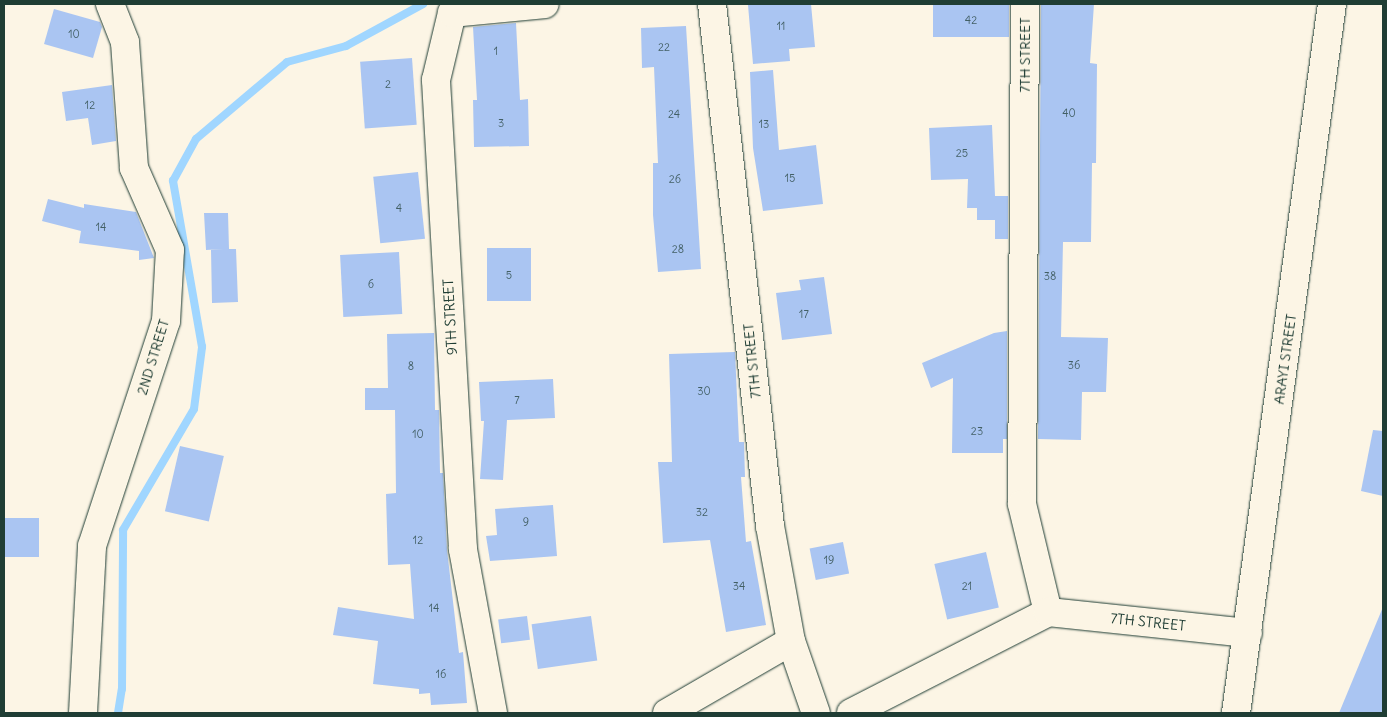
<!DOCTYPE html>
<html>
<head>
<meta charset="utf-8">
<style>
  body { margin:0 }
  #map { position:relative; width:1387px; height:717px; overflow:hidden; background:#fcf5e5; font-family:Delius,sans-serif }
  div>[style] { position:absolute }
  .stream>* { height:8px; margin:-4px; padding:0 4px; transform-origin:4px; border-radius:4px; background:#a0d6ff }
  .building>* { inset:0; background:#aac5f2; transform-origin:0 0 }
  .roads { filter:drop-shadow(0 0 1px #1f3d34) drop-shadow(0 0 1px #1f3d34) }
  .minor>* { height:28px; margin:-14px; padding:0 14px; transform-origin:14px; border-radius:14px; background:#fcf5e5 }
  .major>* { height:28px; margin:-14px; padding:0 14px; transform-origin:14px; border-radius:14px; background:#fcf5e5 }
  span { translate:-50% -50%; white-space:nowrap; text-align:center; line-height:1.15; -webkit-text-stroke:4px #fcf5e5; paint-order:stroke }
  .number-label { font-size:11px; color:#425f64 }
  .number-label span { -webkit-text-stroke-width:0 }
  .street-label { font-size:14px; color:#1f3d34 }
  .frame { position:absolute; inset:0; border:5px solid #1f3d34; pointer-events:none }
</style>
</head>
<body>
<div id="map">
  <div class="stream">
    <div style="left:118px;top:713px;width:24px;rotate:-81deg"></div>
    <div style="left:122px;top:689px;width:159px;rotate:-89.6deg"></div>
    <div style="left:123px;top:530px;width:140px;rotate:-59.6deg"></div>
    <div style="left:194px;top:409px;width:63px;rotate:-82.6deg"></div>
    <div style="left:202px;top:347px;width:169px;rotate:-99.9deg"></div>
    <div style="left:173px;top:181px;width:48px;rotate:-61.3deg"></div>
    <div style="left:196px;top:139px;width:119px;rotate:-40.2deg"></div>
    <div style="left:287px;top:62px;width:61px;rotate:-15.2deg"></div>
    <div style="left:346px;top:46px;width:88px;rotate:-28.6deg"></div>
  </div>
  <div class="building">
    <div style="clip-path:polygon(762px 4px,811px 4px,815px 47px,789px 49px,790px 61px,753px 64px,748px 5px)"></div>
    <div style="left:933px;top:4px;width:76px;height:33px"></div>
    <div style="clip-path:polygon(1041px 4px,1094px 4px,1090px 63px,1097px 64px,1096px 163px,1092px 163px,1091px 242px,1063px 242px,1061px 337px,1108px 338px,1106px 392px,1082px 392px,1081px 440px,1038px 439px)"></div>
    <div style="clip-path:polygon(54px 9px,100px 22px,102px 27px,93px 58px,44px 44px)"></div>
    <div style="clip-path:polygon(516px 23px,520px 100px,528px 99px,529px 146px,474px 147px,473px 100px,477px 100px,473px 27px)"></div>
    <div style="clip-path:polygon(686px 26px,701px 269px,658px 272px,653px 215px,653px 163px,658px 163px,654px 67px,642px 68px,641px 28px)"></div>
    <div style="left:412px;top:58px;width:67px;height:52px;rotate:86deg"></div>
    <div style="clip-path:polygon(773px 70px,779px 150px,816px 145px,823px 204px,763px 211px,753px 148px,750px 72px)"></div>
    <div style="clip-path:polygon(112px 85px,116px 141px,92px 145px,88px 118px,66px 121px,62px 92px)"></div>
    <div style="clip-path:polygon(992px 125px,995px 196px,1008px 196px,1008px 239px,995px 239px,995px 220px,977px 220px,977px 208px,967px 208px,968px 179px,931px 180px,929px 128px)"></div>
    <div style="left:418px;top:172px;width:67px;height:45px;rotate:84deg"></div>
    <div style="clip-path:polygon(48px 199px,84px 208px,84px 204px,136px 212px,154px 258px,139px 260px,139px 251px,79px 243px,81px 231px,42px 221px)"></div>
    <div style="clip-path:polygon(204px 213px,228px 213px,229px 249px,236px 249px,238px 302px,212px 303px,211px 250px,224px 249px,206px 250px)"></div>
    <div style="left:531px;top:248px;width:53px;height:44px;rotate:90deg"></div>
    <div style="left:399px;top:252px;width:62px;height:59px;rotate:87deg"></div>
    <div style="clip-path:polygon(824px 277px,832px 334px,782px 340px,776px 293px,801px 290px,799px 280px)"></div>
    <div style="clip-path:polygon(1007px 331px,1007px 439px,1003px 439px,1003px 453px,952px 453px,953px 378px,931px 388px,922px 363px,994px 333px)"></div>
    <div style="clip-path:polygon(434px 333px,435px 410px,439px 410px,440px 473px,443px 473px,447px 550px,459px 653px,463px 652px,467px 703px,431px 705px,430px 693px,419px 694px,419px 689px,373px 684px,378px 641px,333px 635px,338px 607px,414px 619px,410px 564px,388px 565px,386px 494px,396px 493px,395px 410px,365px 410px,365px 388px,388px 388px,387px 334px)"></div>
    <div style="clip-path:polygon(735px 352px,739px 442px,744px 442px,745px 477px,741px 477px,746px 542px,751px 541px,766px 625px,726px 632px,710px 540px,663px 543px,658px 462px,672px 462px,669px 354px)"></div>
    <div style="clip-path:polygon(553px 379px,555px 418px,507px 420px,503px 480px,480px 479px,484px 421px,481px 421px,479px 382px)"></div>
    <div style="clip-path:polygon(1373px 430px,1383px 431px,1383px 496px,1361px 491px)"></div>
    <div style="left:180px;top:446px;width:45px;height:67px;rotate:13deg"></div>
    <div style="clip-path:polygon(553px 505px,557px 556px,490px 561px,486px 536px,497px 535px,495px 509px)"></div>
    <div style="left:4px;top:518px;width:35px;height:39px"></div>
    <div style="left:843px;top:542px;width:32px;height:34px;rotate:79deg"></div>
    <div style="left:986px;top:552px;width:57px;height:53px;rotate:77deg"></div>
    <div style="clip-path:polygon(1383px 607px,1383px 713px,1339px 713px)"></div>
    <div style="left:527px;top:616px;width:24px;height:29px;rotate:83deg"></div>
    <div style="left:591px;top:616px;width:45px;height:60px;rotate:82deg"></div>
  </div>
  <div class="roads">
    <div class="minor">
      <div style="left:712px;top:4px;width:525px;rotate:83.66deg"></div>
      <div style="left:770px;top:526px;width:117px;rotate:79.7deg"></div>
      <div style="left:791px;top:641px;width:76px;rotate:70.9deg"></div>
      <div style="left:1025px;top:4px;width:500px;rotate:90.34deg"></div>
      <div style="left:1022px;top:504px;width:111px;rotate:76.5deg"></div>
      <div style="left:83px;top:713px;width:167px;rotate:-86.9deg"></div>
      <div style="left:92px;top:546px;width:237px;rotate:-71.8deg"></div>
      <div style="left:166px;top:321px;width:71px;rotate:-86.8deg"></div>
      <div style="left:170px;top:250px;width:90px;rotate:-113.7deg"></div>
      <div style="left:134px;top:168px;width:126px;rotate:-94.1deg"></div>
      <div style="left:125px;top:42px;width:41px;rotate:-111.5deg"></div>
      <div style="left:493px;top:713px;width:167px;rotate:-100.4deg"></div>
      <div style="left:463px;top:549px;width:470px;rotate:-93.3deg"></div>
      <div style="left:436px;top:80px;width:69px;rotate:-76.6deg"></div>
      <div style="left:452px;top:13px;width:93px;rotate:-5.5deg"></div>
      <div style="left:667px;top:713px;width:143px;rotate:-30.1deg"></div>
      <div style="left:851px;top:713px;width:221px;rotate:-27.1deg"></div>
      <div style="left:1048px;top:612px;width:201px;rotate:6deg"></div>
    </div>
    <div class="major">
      <div style="left:1236px;top:713px;width:715px;rotate:-82.29deg"></div>
    </div>
  </div>
  <div class="number-label">
    <span style="left:971px;top:20px">42</span>
    <span style="left:781px;top:26px">11</span>
    <span style="left:74px;top:34px">10</span>
    <span style="left:664px;top:47px">22</span>
    <span style="left:496px;top:51px">1</span>
    <span style="left:388px;top:84px">2</span>
    <span style="left:90px;top:105px">12</span>
    <span style="left:1069px;top:113px">40</span>
    <span style="left:674px;top:114px">24</span>
    <span style="left:501px;top:123px">3</span>
    <span style="left:764px;top:124px">13</span>
    <span style="left:962px;top:153px">25</span>
    <span style="left:790px;top:178px">15</span>
    <span style="left:675px;top:179px">26</span>
    <span style="left:399px;top:208px">4</span>
    <span style="left:101px;top:227px">14</span>
    <span style="left:678px;top:249px">28</span>
    <span style="left:509px;top:275px">5</span>
    <span style="left:1050px;top:276px">38</span>
    <span style="left:371px;top:284px">6</span>
    <span style="left:804px;top:314px">17</span>
    <span style="left:1074px;top:365px">36</span>
    <span style="left:411px;top:366px">8</span>
    <span style="left:704px;top:391px">30</span>
    <span style="left:517px;top:400px">7</span>
    <span style="left:977px;top:431px">23</span>
    <span style="left:418px;top:434px">10</span>
    <span style="left:702px;top:512px">32</span>
    <span style="left:526px;top:522px">9</span>
    <span style="left:418px;top:540px">12</span>
    <span style="left:829px;top:560px">19</span>
    <span style="left:739px;top:586px">34</span>
    <span style="left:967px;top:586px">21</span>
    <span style="left:434px;top:608px">14</span>
    <span style="left:441px;top:674px">16</span>
  </div>
  <div class="street-label">
    <span style="left:1025px;top:55px;rotate:-90deg">7TH STREET</span>
    <span style="left:450px;top:317px;rotate:-93deg">9TH STREET</span>
    <span style="left:153px;top:357px;rotate:-73deg">2ND STREET</span>
    <span style="left:1285px;top:359px;rotate:-82deg">ARAYI STREET</span>
    <span style="left:752px;top:361px;rotate:-96deg">7TH STREET</span>
    <span style="left:1148px;top:622px;rotate:6deg">7TH STREET</span>
  </div>
  <div class="frame"></div>
</div>
</body>
</html>
